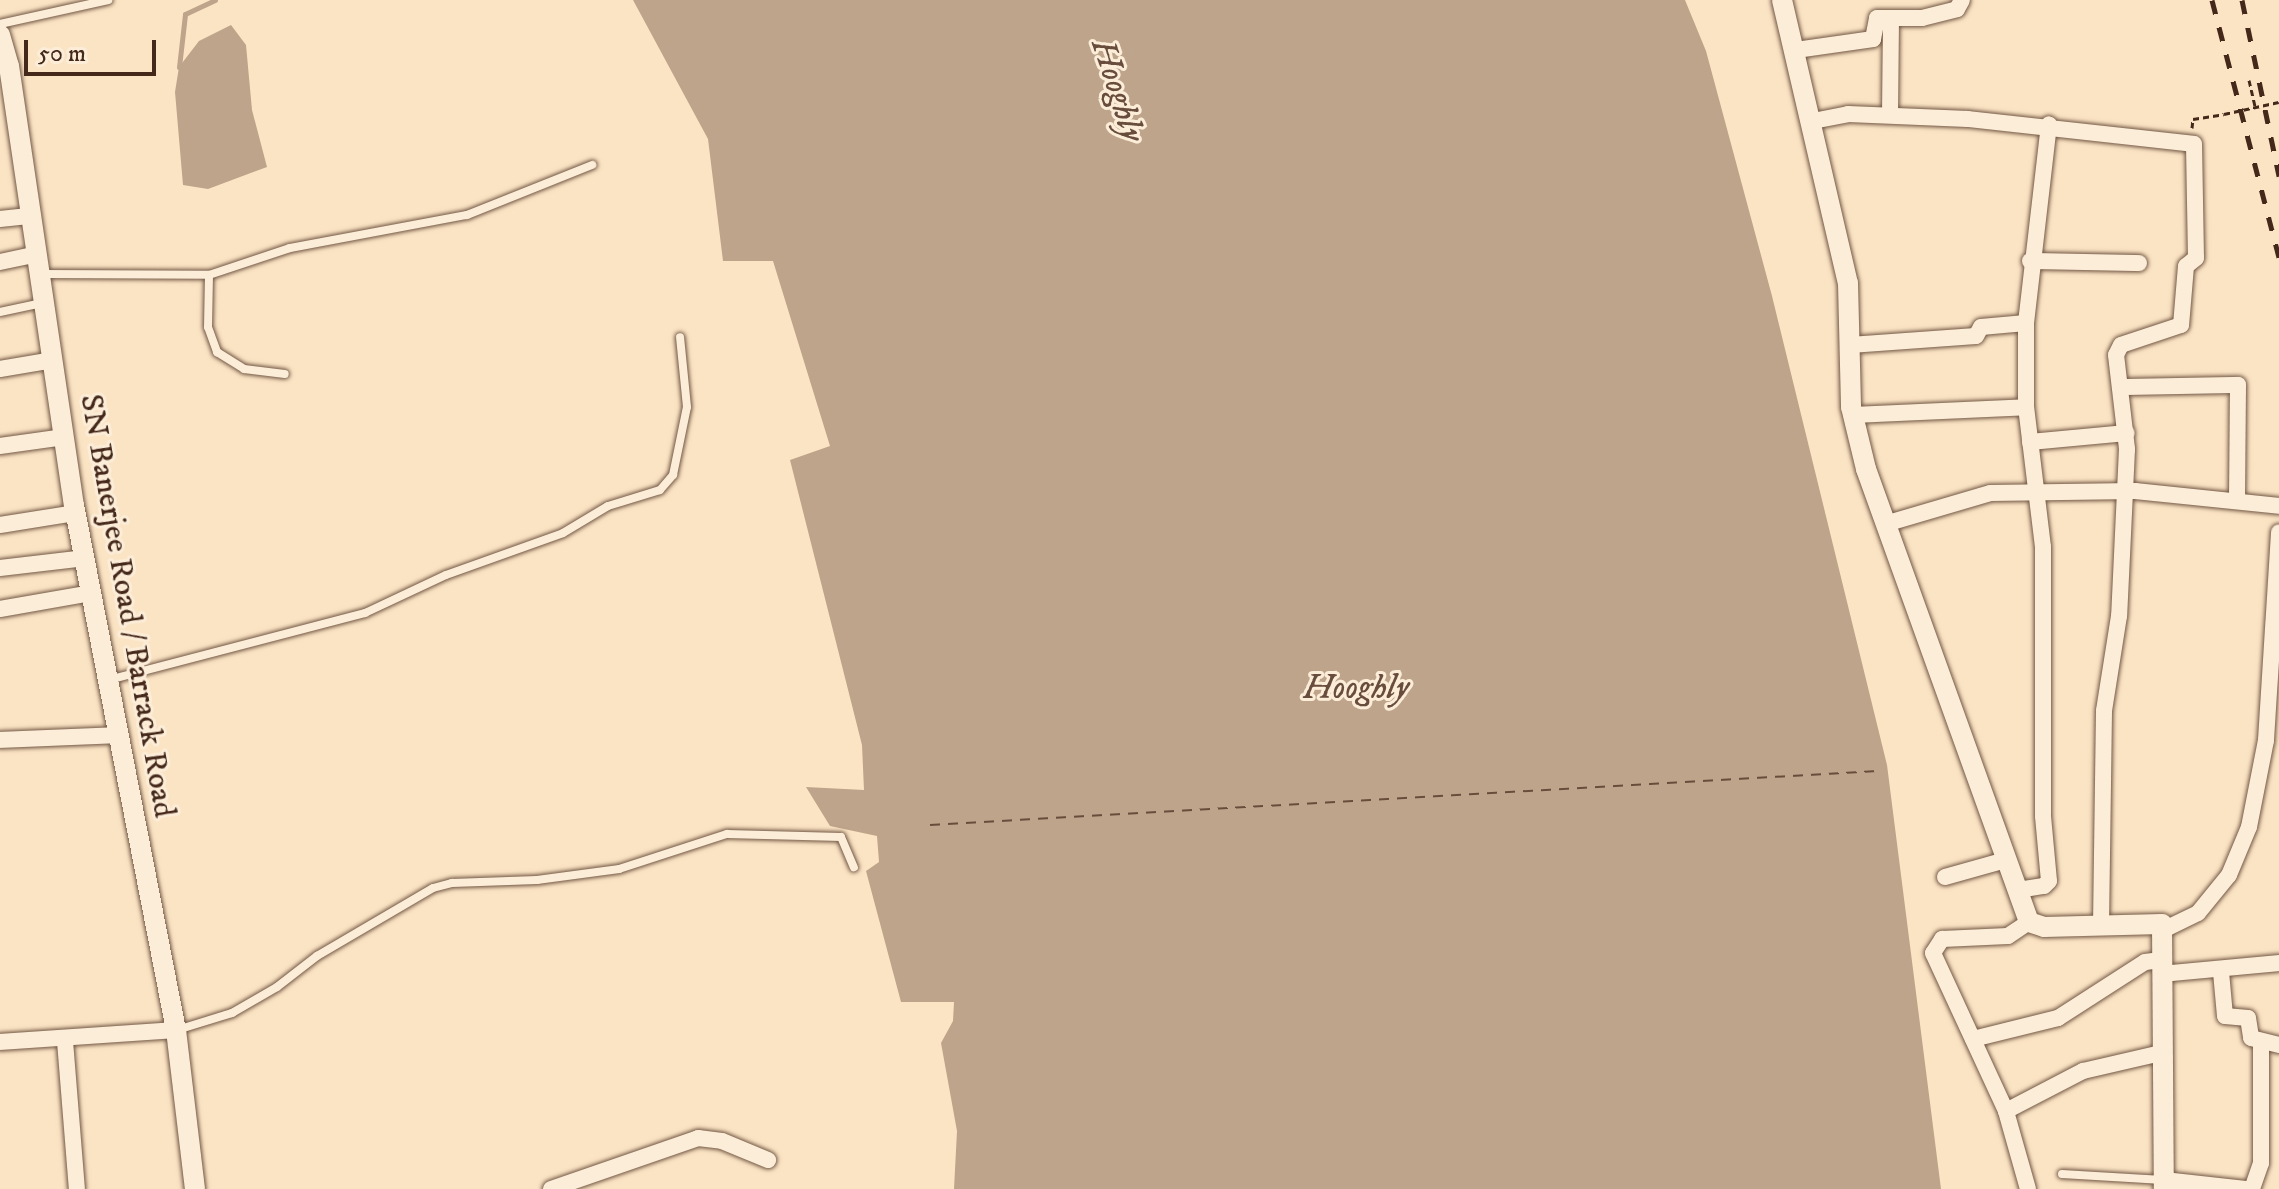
<!DOCTYPE html>
<html>
<head>
<meta charset="utf-8">
<style>
  body { margin:0 }
  #map { position:relative; width:2279px; height:1189px; overflow:hidden; background:#fbe4c4; font-family:"IM FELL DW Pica",serif }
  div>[style] { position:absolute }
  .water>* { inset:0; background:#bda48a }
  .stream>* { height:5px; margin:-2.5px; padding:0 2.5px; transform-origin:2.5px; border-radius:2.5px; background:#bda48a }
  .ferry>* { height:2px; margin-top:-1px; transform-origin:0; background:repeating-linear-gradient(90deg,#684d3c 0 10px,transparent 0 18px) }
  .path>* { height:3px; margin-top:-1.5px; transform-origin:0; background:repeating-linear-gradient(90deg,#44281a 0 6px,transparent 0 10px) }
  .roads { filter:drop-shadow(0 0 2px #725744) drop-shadow(0 0 2px #725744) }
  .service>* { height:8px; margin:-4px; padding:0 4px; transform-origin:4px; border-radius:4px; background:#fcedd9 }
  .minor>* { height:16px; margin:-8px; padding:0 8px; transform-origin:8px; border-radius:8px; background:#fcedd9 }
  .tertiary>* { height:20px; margin:-10px; padding:0 10px; transform-origin:10px; border-radius:10px; background:#fcedd9 }
  .rail>* { height:5px; margin-top:-2.5px; transform-origin:0; background:repeating-linear-gradient(90deg,#44281a 0 14px,transparent 0 28px) }
  .path-bridge>* { height:3px; margin-top:-1.5px; transform-origin:0; background:repeating-linear-gradient(90deg,#44281a 0 6px,transparent 0 10px) }
  span { translate:-50% -50%; white-space:nowrap; text-align:center; line-height:1.15; -webkit-text-stroke:6px #fcedd9; paint-order:stroke }
  .street-label { font-size:32px; color:#44281a }
  .water-label { font-size:34px; color:#684d3c; font-style:italic }
  .scale { position:absolute; left:24px; top:40px; width:132px; height:36px; box-sizing:border-box; border:4px solid #44281a; border-top:0; padding-left:10px; font-size:24px; line-height:28px; white-space:nowrap; color:#44281a; -webkit-text-stroke:6px #fcedd9; paint-order:stroke }
</style>
</head>
<body>
<div id="map">
  <div class="water">
    <div style="clip-path:polygon(633px 0,1685px 0,1706px 51px,1772px 296px,1887px 765px,1941px 1189px,954px 1189px,957px 1131px,941px 1043px,953px 1021px,954px 1002px,901px 1002px,866px 871px,879px 862px,877px 836px,830px 826px,806px 787px,864px 790px,862px 745px,790px 460px,830px 446px,773px 261px,723px 261px,708px 139px)"></div>
    <div style="clip-path:polygon(231px 25px,246px 45px,252px 110px,267px 167px,208px 189px,183px 185px,175px 92px,179px 67px,199px 41px)"></div>
  </div>
  <div class="stream">
    <div style="left:179px;top:67px;width:53px;rotate:-83.5deg"></div>
    <div style="left:185px;top:14px;width:33px;rotate:-25deg"></div>
  </div>
  <div class="ferry">
    <div style="left:930px;top:825px;width:949px;rotate:-3.26deg"></div>
  </div>
  <div class="path">
    <div style="left:2249px;top:80px;width:28px;rotate:77deg"></div>
    <div style="left:2192px;top:128px;width:9px;rotate:-84deg"></div>
    <div style="left:2193px;top:119px;width:31px;rotate:-9deg"></div>
  </div>
  <div class="roads">
    <div class="service">
      <div style="left:0;top:24px;width:111px;rotate:-12.5deg"></div>
      <div style="left:42px;top:274px;width:167px;rotate:0.3deg"></div>
      <div style="left:209px;top:275px;width:85px;rotate:-18.4deg"></div>
      <div style="left:290px;top:248px;width:180px;rotate:-10.6deg"></div>
      <div style="left:467px;top:215px;width:135px;rotate:-21.8deg"></div>
      <div style="left:209px;top:275px;width:52px;rotate:91.1deg"></div>
      <div style="left:208px;top:327px;width:27px;rotate:70deg"></div>
      <div style="left:217px;top:352px;width:32px;rotate:32deg"></div>
      <div style="left:244px;top:369px;width:41px;rotate:7deg"></div>
      <div style="left:0;top:312px;width:43px;rotate:-12.1deg"></div>
      <div style="left:108px;top:680px;width:266px;rotate:-14.6deg"></div>
      <div style="left:365px;top:613px;width:89px;rotate:-25.1deg"></div>
      <div style="left:446px;top:575px;width:124px;rotate:-19.7deg"></div>
      <div style="left:563px;top:533px;width:52px;rotate:-31deg"></div>
      <div style="left:608px;top:506px;width:54px;rotate:-17.1deg"></div>
      <div style="left:660px;top:490px;width:20px;rotate:-49deg"></div>
      <div style="left:673px;top:475px;width:69px;rotate:-78.4deg"></div>
      <div style="left:687px;top:407px;width:70px;rotate:-95.7deg"></div>
      <div style="left:177px;top:1030px;width:58px;rotate:-17.2deg"></div>
      <div style="left:232px;top:1013px;width:52px;rotate:-30deg"></div>
      <div style="left:277px;top:987px;width:51px;rotate:-37.8deg"></div>
      <div style="left:317px;top:956px;width:134px;rotate:-30.4deg"></div>
      <div style="left:433px;top:888px;width:20px;rotate:-15deg"></div>
      <div style="left:452px;top:883px;width:85px;rotate:-2deg"></div>
      <div style="left:537px;top:880px;width:83px;rotate:-7.6deg"></div>
      <div style="left:619px;top:869px;width:114px;rotate:-18deg"></div>
      <div style="left:727px;top:834px;width:114px;rotate:1.5deg"></div>
      <div style="left:841px;top:837px;width:33px;rotate:67deg"></div>
      <div style="left:2062px;top:1174px;width:101px;rotate:3.4deg"></div>
    </div>
    <div class="minor">
      <div style="left:1796px;top:50px;width:78px;rotate:-8.1deg"></div>
      <div style="left:1873px;top:39px;width:21px;rotate:-79deg"></div>
      <div style="left:1877px;top:18px;width:45px"></div>
      <div style="left:1922px;top:18px;width:36px;rotate:-14deg"></div>
      <div style="left:1957px;top:9px;width:10px;rotate:-61deg"></div>
      <div style="left:1890px;top:115px;width:97px;rotate:-89.4deg"></div>
      <div style="left:1813px;top:121px;width:36px;rotate:-11deg"></div>
      <div style="left:1848px;top:114px;width:120px;rotate:2.4deg"></div>
      <div style="left:1968px;top:119px;width:227px;rotate:6.3deg"></div>
      <div style="left:2194px;top:144px;width:114px;rotate:89deg"></div>
      <div style="left:2196px;top:258px;width:13px;rotate:141deg"></div>
      <div style="left:2186px;top:266px;width:59px;rotate:94.8deg"></div>
      <div style="left:2181px;top:325px;width:63px;rotate:161.6deg"></div>
      <div style="left:2121px;top:345px;width:11px;rotate:117deg"></div>
      <div style="left:2116px;top:355px;width:95px;rotate:83.3deg"></div>
      <div style="left:2127px;top:449px;width:167px;rotate:92.7deg"></div>
      <div style="left:2119px;top:616px;width:96px;rotate:99deg"></div>
      <div style="left:2104px;top:711px;width:213px;rotate:90.8deg"></div>
      <div style="left:0;top:219px;width:31px;rotate:-6deg"></div>
      <div style="left:2030px;top:261px;width:109px;rotate:1.1deg"></div>
      <div style="left:0;top:262px;width:38px;rotate:-12deg"></div>
      <div style="left:1850px;top:345px;width:126px;rotate:-4.1deg"></div>
      <div style="left:1976px;top:336px;width:10px;rotate:-61deg"></div>
      <div style="left:1981px;top:327px;width:45px;rotate:-5.1deg"></div>
      <div style="left:0;top:369px;width:54px;rotate:-9.6deg"></div>
      <div style="left:2120px;top:387px;width:118px;rotate:-1deg"></div>
      <div style="left:2238px;top:385px;width:115px;rotate:90.5deg"></div>
      <div style="left:1853px;top:415px;width:173px;rotate:-2.6deg"></div>
      <div style="left:2030px;top:442px;width:97px;rotate:-5.3deg"></div>
      <div style="left:0;top:446px;width:65px;rotate:-8deg"></div>
      <div style="left:1885px;top:524px;width:109px;rotate:-16.4deg"></div>
      <div style="left:1990px;top:493px;width:145px;rotate:-0.8deg"></div>
      <div style="left:2135px;top:491px;width:145px;rotate:5.9deg"></div>
      <div style="left:0;top:525px;width:77px;rotate:-9deg"></div>
      <div style="left:0;top:568px;width:86px;rotate:-6.7deg"></div>
      <div style="left:0;top:609px;width:92px;rotate:-10deg"></div>
      <div style="left:0;top:740px;width:119px;rotate:-2.4deg"></div>
      <div style="left:1945px;top:877px;width:63px;rotate:-15.6deg"></div>
      <div style="left:2018px;top:890px;width:26px;rotate:-9deg"></div>
      <div style="left:2044px;top:886px;width:7px;rotate:-45deg"></div>
      <div style="left:2049px;top:881px;width:65px;rotate:-95.3deg"></div>
      <div style="left:2043px;top:816px;width:269px;rotate:-90deg"></div>
      <div style="left:2043px;top:547px;width:141px;rotate:-96.9deg"></div>
      <div style="left:2026px;top:407px;width:84px;rotate:-90deg"></div>
      <div style="left:2026px;top:323px;width:200px;rotate:-83.4deg"></div>
      <div style="left:2161px;top:931px;width:41px;rotate:-25.9deg"></div>
      <div style="left:2198px;top:913px;width:49px;rotate:-50.8deg"></div>
      <div style="left:2229px;top:875px;width:52px;rotate:-67.4deg"></div>
      <div style="left:2249px;top:827px;width:89px;rotate:-78.9deg"></div>
      <div style="left:2266px;top:740px;width:208px;rotate:-86.4deg"></div>
      <div style="left:2221px;top:972px;width:44px;rotate:84.8deg"></div>
      <div style="left:2225px;top:1016px;width:23px;rotate:5deg"></div>
      <div style="left:2248px;top:1018px;width:20px;rotate:81deg"></div>
      <div style="left:2251px;top:1038px;width:29px;rotate:14deg"></div>
      <div style="left:2161px;top:974px;width:119px;rotate:-5.3deg"></div>
      <div style="left:1973px;top:1039px;width:88px;rotate:-13.9deg"></div>
      <div style="left:2058px;top:1018px;width:103px;rotate:-32.8deg"></div>
      <div style="left:2145px;top:962px;width:16px;rotate:-7deg"></div>
      <div style="left:65px;top:1041px;width:148px;rotate:85.4deg"></div>
      <div style="left:0;top:1042px;width:176px;rotate:-3.9deg"></div>
      <div style="left:2006px;top:1111px;width:87px;rotate:-27.5deg"></div>
      <div style="left:2083px;top:1071px;width:80px;rotate:-13deg"></div>
      <div style="left:2164px;top:1180px;width:82px;rotate:6.3deg"></div>
      <div style="left:551px;top:1189px;width:156px;rotate:-19.1deg"></div>
      <div style="left:698px;top:1138px;width:24px;rotate:7deg"></div>
      <div style="left:722px;top:1141px;width:50px;rotate:22.4deg"></div>
      <div style="left:2028px;top:1189px;width:81px;rotate:-105.8deg"></div>
      <div style="left:2006px;top:1111px;width:174px;rotate:-114.8deg"></div>
      <div style="left:1933px;top:953px;width:17px;rotate:-57deg"></div>
      <div style="left:1942px;top:939px;width:66px;rotate:-2.6deg"></div>
      <div style="left:2008px;top:936px;width:25px;rotate:-34deg"></div>
      <div style="left:2252px;top:1189px;width:28px;rotate:-71deg"></div>
      <div style="left:2261px;top:1163px;width:121px;rotate:-90deg"></div>
    </div>
    <div class="tertiary">
      <div style="left:1782px;top:0;width:291px;rotate:76.9deg"></div>
      <div style="left:1848px;top:283px;width:124px;rotate:88.6deg"></div>
      <div style="left:1851px;top:407px;width:64px;rotate:76.4deg"></div>
      <div style="left:1866px;top:469px;width:481px;rotate:70.2deg"></div>
      <div style="left:2029px;top:922px;width:16px;rotate:18deg"></div>
      <div style="left:2044px;top:927px;width:118px;rotate:-1.5deg"></div>
      <div style="left:2162px;top:924px;width:265px;rotate:89.6deg"></div>
      <div style="left:0;top:35px;width:32px;rotate:74deg"></div>
      <div style="left:9px;top:66px;width:444px;rotate:81.6deg"></div>
      <div style="left:74px;top:505px;width:535px;rotate:79.01deg"></div>
      <div style="left:176px;top:1030px;width:160px;rotate:83.2deg"></div>
    </div>
  </div>
  <div class="rail">
    <div style="left:2212px;top:0;width:266px;rotate:75.4deg"></div>
    <div style="left:2242px;top:0;width:180px;rotate:78.1deg"></div>
  </div>
  <div class="path-bridge">
    <div style="left:2224px;top:114px;width:56px;rotate:-12.3deg"></div>
  </div>
  <div class="street-label">
    <span style="left:127px;top:606px;rotate:80deg">SN Banerjee Road / Barrack Road</span>
  </div>
  <div class="water-label">
    <span style="left:1117px;top:90px;rotate:72deg">Hooghly</span>
    <span style="left:1356px;top:689px">Hooghly</span>
  </div>
  <div class="scale">50 m</div>
</div>
</body>
</html>
